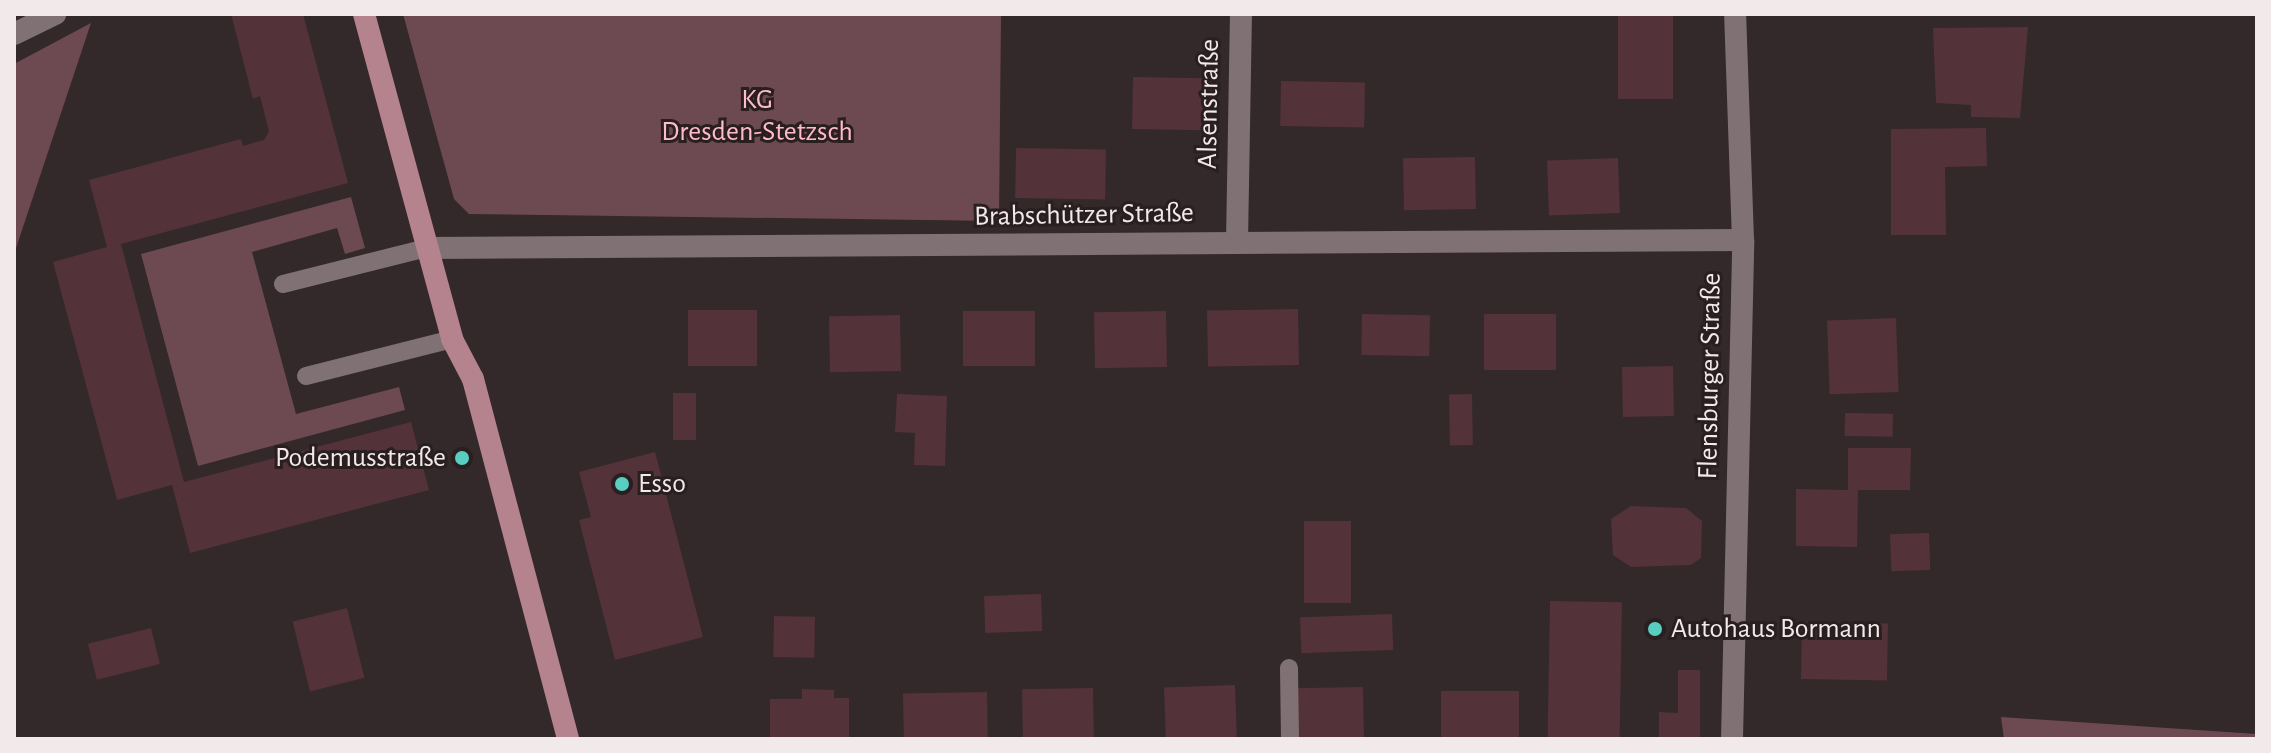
<!DOCTYPE html>
<html>
<head>
<meta charset="utf-8">
<style>
  body { margin:0 }
  #map { position:relative; width:2271px; height:753px; overflow:hidden; background:#33282a; font-family:"Alegreya Sans",sans-serif }
  div>[style] { position:absolute }
  .green>* { inset:0; background:#6d4a52 }
  .building>* { inset:0; background:#54323a; transform-origin:0 0 }
  .service>* { height:18px; margin:-9px; padding:0 9px; transform-origin:9px; border-radius:9px; background:#807274 }
  .minor>* { height:22px; margin:-11px; padding:0 11px; transform-origin:11px; border-radius:11px; background:#807274 }
  .primary>* { height:22px; margin:-11px; padding:0 11px; transform-origin:11px; border-radius:11px; background:#b5838e }
  .dots>* { width:22px; height:22px; translate:-50% -50%; box-sizing:border-box; border:4px solid #291e20; border-radius:50% }
  span { translate:-50% -50%; white-space:nowrap; text-align:center; line-height:1.15; -webkit-text-stroke:6px #291e20; paint-order:stroke }
  .park-label { font-size:28px; color:#ffbbca }
  .street-label { font-size:28px; color:#f1e9ea }
  .poi-label { font-size:28px; color:#f1e9ea }
  .right { translate:-100% -50%; text-align:right }
  .left { translate:0 -50%; text-align:left }
  .frame { position:absolute; inset:0; border:16px solid #f1e9ea; pointer-events:none }
</style>
</head>
<body>
<div id="map">
  <div class="green">
    <div style="clip-path:polygon(403px 14px,1001px 14px,999px 221px,469px 214px,454px 199px)"></div>
    <div style="clip-path:polygon(91px 23px,14px 254px,14px 64px)"></div>
    <div style="clip-path:polygon(351px 197px,365px 248px,345px 254px,337px 228px,252px 252px,296px 414px,399px 387px,405px 410px,198px 466px,141px 254px)"></div>
    <div style="clip-path:polygon(2001px 717px,2257px 734px,2257px 739px,2004px 739px)"></div>
  </div>
  <div class="building">
    <div style="clip-path:polygon(231px 14px,303px 14px,348px 183px,121px 244px,184px 482px,411px 422px,429px 490px,190px 553px,172px 485px,117px 500px,53px 262px,107px 247px,89px 180px,241px 139px,243px 146px,264px 140px,269px 131px,260px 96px,253px 99px)"></div>
    <div style="left:1618px;top:14px;width:55px;height:85px"></div>
    <div style="clip-path:polygon(2028px 27px,2020px 118px,1971px 117px,1971px 105px,1936px 103px,1933px 28px)"></div>
    <div style="left:1133px;top:77px;width:85px;height:52px;rotate:1deg"></div>
    <div style="left:1281px;top:81px;width:84px;height:45px;rotate:1deg"></div>
    <div style="clip-path:polygon(1986px 128px,1987px 166px,1945px 167px,1946px 235px,1891px 235px,1891px 129px)"></div>
    <div style="left:1016px;top:148px;width:90px;height:50px;rotate:1deg"></div>
    <div style="left:1475px;top:157px;width:52px;height:72px;rotate:89deg"></div>
    <div style="left:1618px;top:158px;width:55px;height:71px;rotate:88deg"></div>
    <div style="left:1298px;top:309px;width:56px;height:91px;rotate:89deg"></div>
    <div style="left:688px;top:310px;width:69px;height:56px"></div>
    <div style="left:1035px;top:311px;width:55px;height:72px;rotate:90deg"></div>
    <div style="left:1166px;top:311px;width:56px;height:72px;rotate:89deg"></div>
    <div style="left:1362px;top:314px;width:68px;height:41px;rotate:1deg"></div>
    <div style="left:1484px;top:314px;width:72px;height:56px"></div>
    <div style="left:900px;top:315px;width:56px;height:71px;rotate:89deg"></div>
    <div style="left:1896px;top:318px;width:74px;height:69px;rotate:88deg"></div>
    <div style="left:1673px;top:366px;width:50px;height:51px;rotate:89deg"></div>
    <div style="left:673px;top:393px;width:23px;height:47px"></div>
    <div style="clip-path:polygon(897px 394px,947px 396px,945px 466px,914px 465px,915px 433px,895px 432px)"></div>
    <div style="left:1472px;top:394px;width:51px;height:23px;rotate:89deg"></div>
    <div style="left:1845px;top:413px;width:48px;height:23px;rotate:1deg"></div>
    <div style="clip-path:polygon(1848px 448px,1911px 448px,1910px 490px,1858px 490px,1857px 547px,1796px 546px,1796px 489px,1848px 490px)"></div>
    <div style="clip-path:polygon(655px 452px,703px 637px,615px 660px,579px 520px,591px 517px,579px 472px)"></div>
    <div style="clip-path:polygon(1631px 506px,1686px 508px,1702px 521px,1701px 558px,1691px 565px,1631px 567px,1613px 555px,1611px 519px)"></div>
    <div style="left:1304px;top:521px;width:47px;height:82px"></div>
    <div style="left:1929px;top:533px;width:37px;height:39px;rotate:88deg"></div>
    <div style="left:1041px;top:594px;width:37px;height:57px;rotate:88deg"></div>
    <div style="left:1550px;top:601px;width:72px;height:138px;rotate:1deg"></div>
    <div style="left:347px;top:608px;width:72px;height:56px;rotate:76deg"></div>
    <div style="left:1392px;top:614px;width:36px;height:92px;rotate:88deg"></div>
    <div style="left:774px;top:616px;width:41px;height:41px;rotate:1deg"></div>
    <div style="left:1802px;top:622px;width:86px;height:57px;rotate:1deg"></div>
    <div style="left:151px;top:628px;width:37px;height:65px;rotate:76deg"></div>
    <div style="clip-path:polygon(1678px 670px,1700px 670px,1700px 739px,1659px 739px,1659px 712px,1678px 713px)"></div>
    <div style="left:1235px;top:685px;width:54px;height:71px;rotate:88deg"></div>
    <div style="left:1363px;top:687px;width:52px;height:72px;rotate:89deg"></div>
    <div style="left:1093px;top:688px;width:51px;height:71px;rotate:89deg"></div>
    <div style="clip-path:polygon(802px 689px,834px 690px,834px 698px,849px 698px,849px 739px,770px 739px,770px 699px,802px 699px)"></div>
    <div style="left:1441px;top:691px;width:78px;height:48px"></div>
    <div style="left:987px;top:692px;width:47px;height:84px;rotate:89deg"></div>
  </div>
  <div class="service">
    <div style="left:283px;top:284px;width:147px;rotate:-14.1deg"></div>
    <div style="left:306px;top:376px;width:151px;rotate:-14.2deg"></div>
    <div style="left:1289px;top:668px;width:71px;rotate:89.2deg"></div>
  </div>
  <div class="minor">
    <div style="left:14px;top:34px;width:46px;rotate:-26deg"></div>
    <div style="left:1237px;top:242px;width:228px;rotate:-89deg"></div>
    <div style="left:426px;top:248px;width:1317px;rotate:-0.35deg"></div>
    <div style="left:1732px;top:739px;width:499px;rotate:-88.7deg"></div>
    <div style="left:1743px;top:240px;width:226px;rotate:-92deg"></div>
  </div>
  <div class="primary">
    <div style="left:364px;top:14px;width:337px;rotate:74.8deg"></div>
    <div style="left:452px;top:339px;width:45px;rotate:62.3deg"></div>
    <div style="left:473px;top:379px;width:372px;rotate:75.2deg"></div>
  </div>
  <div class="dots">
    <div style="left:462px;top:458px;background:#58cec0"></div>
    <div style="left:622px;top:484px;background:#58cec0"></div>
    <div style="left:1655px;top:629px;background:#58cec0"></div>
  </div>
  <div class="park-label">
    <span style="left:757px;top:116px">KG<br>Dresden-Stetzsch</span>
  </div>
  <div class="street-label">
    <span style="left:1209px;top:104px;rotate:-89deg">Alsenstraße</span>
    <span style="left:1084px;top:215px;rotate:-1deg">Brabschützer Straße</span>
    <span style="left:1710px;top:376px;rotate:-89deg">Flensburger Straße</span>
  </div>
  <div class="poi-label">
    <span class="right" style="left:446px;top:458px">Podemusstraße</span>
    <span class="left" style="left:638px;top:484px">Esso</span>
    <span class="left" style="left:1671px;top:629px">Autohaus Bormann</span>
  </div>
  <div class="frame"></div>
</div>
</body>
</html>
